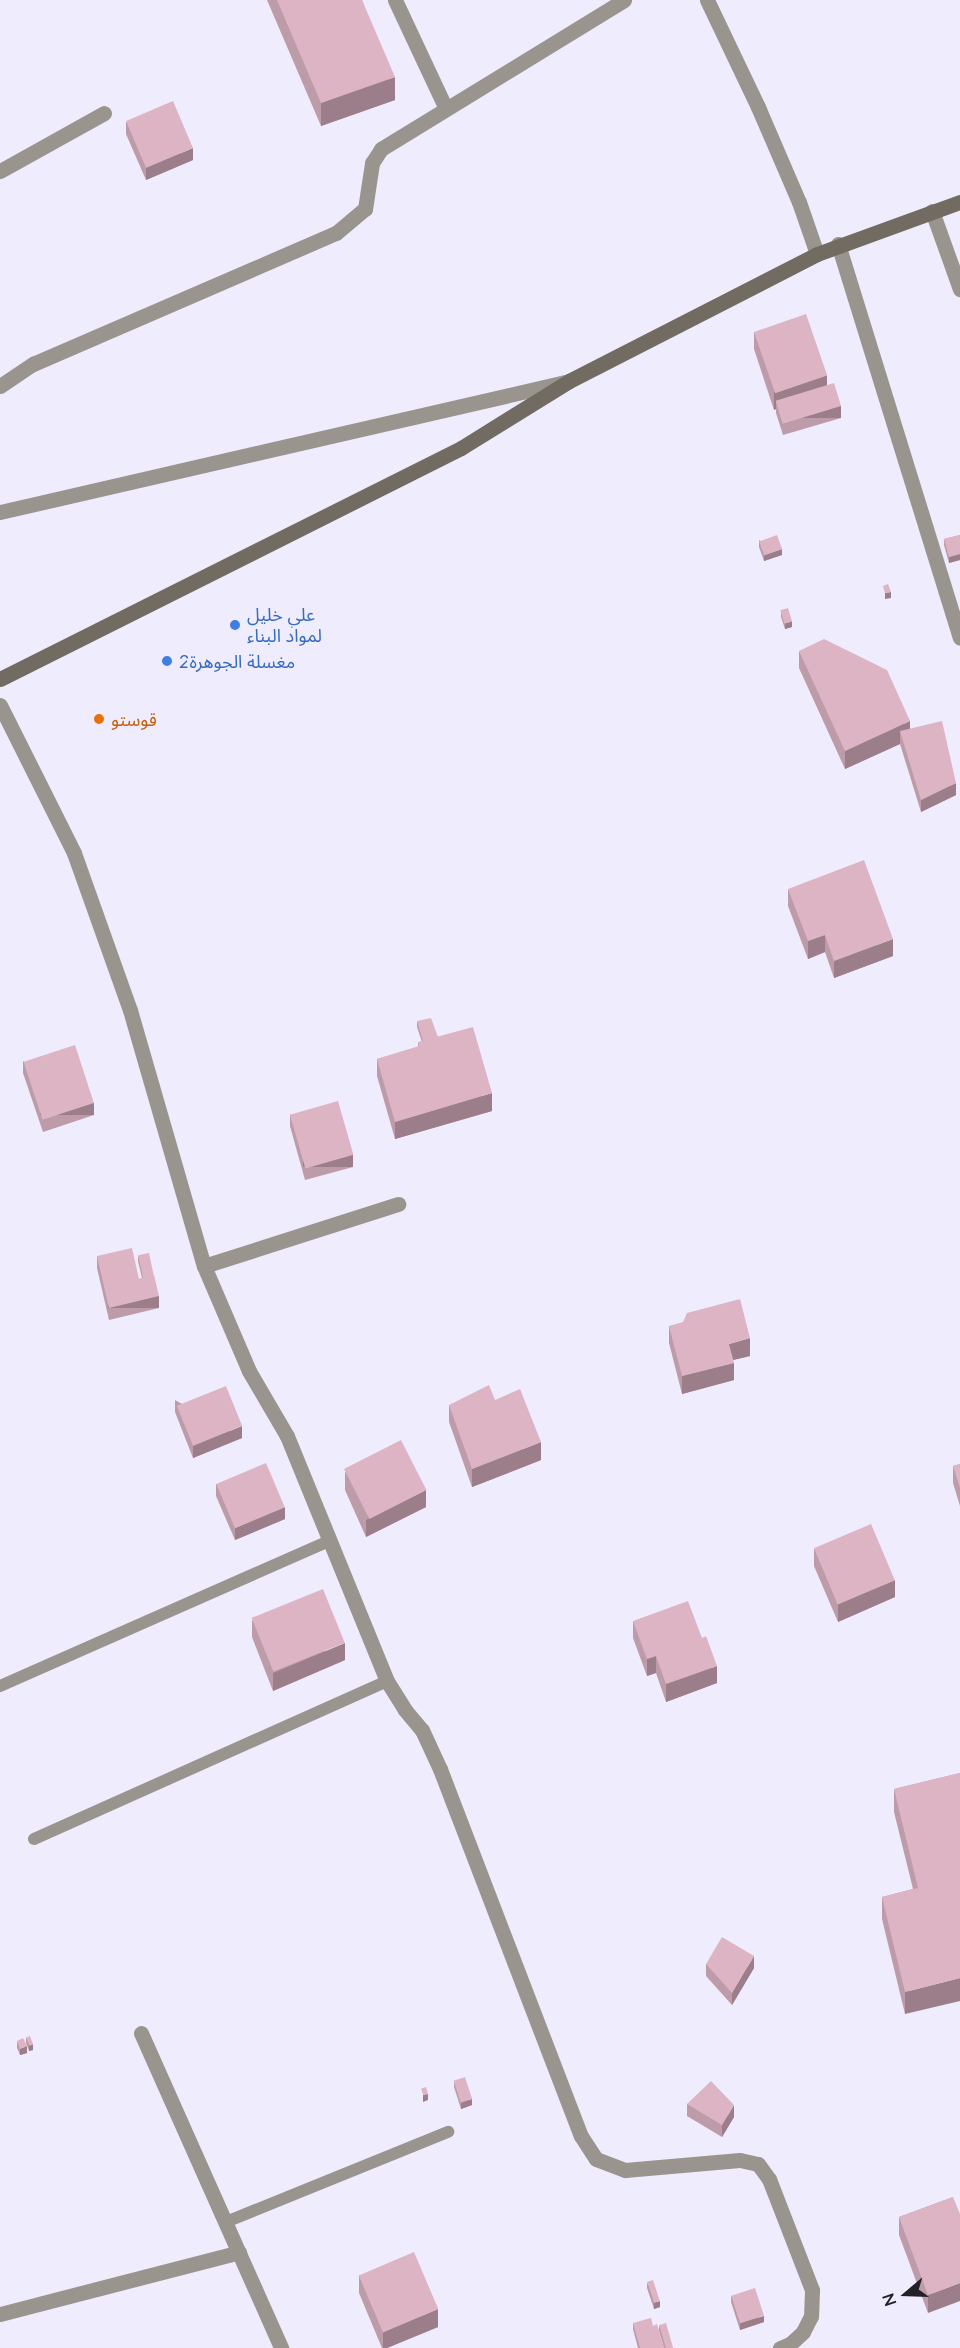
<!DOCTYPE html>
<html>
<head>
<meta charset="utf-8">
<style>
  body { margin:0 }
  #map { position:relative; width:960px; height:2348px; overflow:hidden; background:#efecfe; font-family:Lato,"Noto Sans Arabic",sans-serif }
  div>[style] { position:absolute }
  .lane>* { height:12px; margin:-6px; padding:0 6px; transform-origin:6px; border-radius:6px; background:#99958e }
  .street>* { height:15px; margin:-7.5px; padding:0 7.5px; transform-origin:7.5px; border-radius:7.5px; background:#99958e }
  .secondary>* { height:15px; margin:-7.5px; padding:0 7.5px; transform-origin:7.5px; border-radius:7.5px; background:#716b61 }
  .wall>* { inset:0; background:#be9ba9 }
  .shaded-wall>* { inset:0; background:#9b7e89; transform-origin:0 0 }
  .building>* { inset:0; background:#ddb4c4; transform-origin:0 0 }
  .dots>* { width:16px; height:16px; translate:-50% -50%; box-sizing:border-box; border:3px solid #efecfe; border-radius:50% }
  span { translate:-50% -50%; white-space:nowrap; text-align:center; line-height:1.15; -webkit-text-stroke:6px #efecfe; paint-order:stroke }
  .shop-label { font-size:18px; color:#366cbe }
  .left { translate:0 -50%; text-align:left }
  .food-label { font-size:18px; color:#c56008 }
  .north { position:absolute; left:876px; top:2264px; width:60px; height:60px; -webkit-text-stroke:4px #efecfe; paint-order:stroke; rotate:251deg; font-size:16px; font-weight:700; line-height:24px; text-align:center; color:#222127 }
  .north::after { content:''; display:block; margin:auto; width:21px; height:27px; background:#222127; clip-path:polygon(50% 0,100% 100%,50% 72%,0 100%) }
</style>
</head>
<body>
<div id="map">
  <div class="lane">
    <div style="left:0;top:1686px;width:362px;rotate:-23.8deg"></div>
    <div style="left:34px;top:1839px;width:387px;rotate:-24.1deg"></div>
    <div style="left:226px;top:2222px;width:240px;rotate:-22.1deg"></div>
  </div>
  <div class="street">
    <div style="left:395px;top:0;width:120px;rotate:64.9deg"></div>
    <div style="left:707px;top:0;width:119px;rotate:64.5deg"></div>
    <div style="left:758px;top:107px;width:103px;rotate:66.7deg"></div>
    <div style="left:799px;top:202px;width:55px;rotate:70.9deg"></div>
    <div style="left:0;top:171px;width:119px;rotate:-29.1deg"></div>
    <div style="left:932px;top:211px;width:83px;rotate:70.3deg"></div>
    <div style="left:838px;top:244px;width:412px;rotate:72.8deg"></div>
    <div style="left:0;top:386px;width:40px;rotate:-34deg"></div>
    <div style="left:33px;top:364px;width:330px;rotate:-23.4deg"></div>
    <div style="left:336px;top:233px;width:38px;rotate:-40deg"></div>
    <div style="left:365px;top:209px;width:47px;rotate:-81.3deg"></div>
    <div style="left:372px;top:163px;width:17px;rotate:-57deg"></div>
    <div style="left:381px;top:149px;width:285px;rotate:-31.5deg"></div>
    <div style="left:0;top:512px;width:581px;rotate:-12.94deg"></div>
    <div style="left:0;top:705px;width:165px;rotate:63.4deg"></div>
    <div style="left:74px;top:853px;width:167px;rotate:70.4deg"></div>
    <div style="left:130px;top:1010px;width:266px;rotate:73.9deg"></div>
    <div style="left:204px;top:1266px;width:114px;rotate:66.8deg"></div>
    <div style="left:249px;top:1371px;width:75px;rotate:59.7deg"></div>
    <div style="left:287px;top:1436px;width:265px;rotate:67.8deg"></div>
    <div style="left:387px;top:1681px;width:34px;rotate:58deg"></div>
    <div style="left:405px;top:1710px;width:26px;rotate:50deg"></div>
    <div style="left:422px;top:1730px;width:43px;rotate:65.2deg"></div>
    <div style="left:440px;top:1769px;width:393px;rotate:69deg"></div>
    <div style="left:581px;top:2136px;width:27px;rotate:57deg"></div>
    <div style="left:596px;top:2159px;width:31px;rotate:21deg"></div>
    <div style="left:625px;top:2170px;width:115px;rotate:-5deg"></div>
    <div style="left:740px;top:2160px;width:18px;rotate:13deg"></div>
    <div style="left:758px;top:2164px;width:19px;rotate:54deg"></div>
    <div style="left:769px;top:2179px;width:119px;rotate:68.8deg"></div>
    <div style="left:812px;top:2290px;width:26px;rotate:92deg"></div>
    <div style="left:811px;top:2316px;width:18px;rotate:117deg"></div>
    <div style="left:803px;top:2332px;width:18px;rotate:137deg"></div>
    <div style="left:790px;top:2344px;width:11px;rotate:158deg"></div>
    <div style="left:204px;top:1266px;width:204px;rotate:-17.7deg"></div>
    <div style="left:141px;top:2033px;width:345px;rotate:66deg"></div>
    <div style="left:0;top:2314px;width:247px;rotate:-14.5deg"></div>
  </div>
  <div class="secondary">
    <div style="left:0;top:679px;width:516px;rotate:-26.61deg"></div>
    <div style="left:461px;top:448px;width:127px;rotate:-31.8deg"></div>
    <div style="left:569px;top:381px;width:279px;rotate:-27.1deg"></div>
    <div style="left:817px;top:254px;width:152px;rotate:-20deg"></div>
  </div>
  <div class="wall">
    <div style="clip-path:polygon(267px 0,362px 0,395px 100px,321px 126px)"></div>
    <div style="clip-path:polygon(126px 122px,193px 160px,146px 180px,126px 134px)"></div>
    <div style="clip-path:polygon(754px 332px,827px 385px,841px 418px,783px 435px,776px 413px,776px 409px,774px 410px,754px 349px)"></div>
    <div style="clip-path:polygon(960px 535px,960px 560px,949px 563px,944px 545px,944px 539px)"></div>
    <div style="clip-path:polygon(759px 540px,782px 555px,764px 561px,759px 547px)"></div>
    <div style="clip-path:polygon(781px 611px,792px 627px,785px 629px,781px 617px)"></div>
    <div style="clip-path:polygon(799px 651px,910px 729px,956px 795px,921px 812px,900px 744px,845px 769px,799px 668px)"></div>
    <div style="clip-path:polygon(788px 889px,893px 956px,834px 978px,825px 952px,808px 959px,788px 906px)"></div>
    <div style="clip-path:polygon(417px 1021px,438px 1037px,492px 1111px,395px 1139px,377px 1076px,377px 1059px,418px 1047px,418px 1042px,422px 1042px,417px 1027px)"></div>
    <div style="clip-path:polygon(23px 1061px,94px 1115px,43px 1132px,23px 1073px)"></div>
    <div style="clip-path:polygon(290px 1114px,353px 1167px,305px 1180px,290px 1126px)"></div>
    <div style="clip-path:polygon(138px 1255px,159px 1308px,109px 1320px,97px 1268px,97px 1256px,139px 1279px,142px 1278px,138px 1261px)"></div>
    <div style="clip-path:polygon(669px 1326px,750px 1356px,733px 1360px,734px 1380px,682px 1394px,669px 1343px)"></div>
    <div style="clip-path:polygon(175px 1400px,242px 1438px,193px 1458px,175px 1412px)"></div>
    <div style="clip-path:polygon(449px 1405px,541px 1460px,472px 1487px,449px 1422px)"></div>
    <div style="clip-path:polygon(960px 1464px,960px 1506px,953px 1483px,953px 1466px)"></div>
    <div style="clip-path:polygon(345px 1472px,426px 1507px,366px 1537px,345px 1490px)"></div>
    <div style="clip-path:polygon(216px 1484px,285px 1519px,235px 1540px,216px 1496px)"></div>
    <div style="clip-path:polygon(814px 1549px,895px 1597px,838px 1622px,814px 1566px)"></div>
    <div style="clip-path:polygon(252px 1620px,345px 1660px,273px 1691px,252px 1637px)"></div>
    <div style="clip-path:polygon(633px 1621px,702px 1638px,717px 1683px,666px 1702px,656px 1673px,647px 1676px,633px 1638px)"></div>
    <div style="clip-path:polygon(960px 1773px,905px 2014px,882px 1919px,882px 1897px,913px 1889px,894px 1812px,894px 1789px)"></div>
    <div style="clip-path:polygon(706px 1964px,754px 1968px,732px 2005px,706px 1976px)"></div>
    <div style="clip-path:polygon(26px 2037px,33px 2050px,29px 2051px,26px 2043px)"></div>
    <div style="clip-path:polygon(17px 2041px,27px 2053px,20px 2055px,17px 2048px)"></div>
    <div style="clip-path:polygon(454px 2081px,472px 2105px,461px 2109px,454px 2087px)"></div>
    <div style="clip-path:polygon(687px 2104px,734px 2117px,722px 2137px,687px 2116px)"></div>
    <div style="clip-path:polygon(953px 2197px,928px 2313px,899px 2235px,899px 2217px)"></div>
    <div style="clip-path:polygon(359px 2275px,438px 2327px,387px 2348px,382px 2348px,359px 2293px)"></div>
    <div style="clip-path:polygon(647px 2282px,660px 2307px,654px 2309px,647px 2288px)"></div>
    <div style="clip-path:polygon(731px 2296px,764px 2322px,740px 2330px,731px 2302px)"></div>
    <div style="clip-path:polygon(633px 2323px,653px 2326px,664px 2348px,638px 2348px,633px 2329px)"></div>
    <div style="clip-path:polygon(659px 2325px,673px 2348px,664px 2348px,659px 2331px)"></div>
  </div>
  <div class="shaded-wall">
    <div style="clip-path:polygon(395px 77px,395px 100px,321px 126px,321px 103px)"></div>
    <div style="clip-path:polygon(193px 148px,193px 160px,146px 180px,146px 168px)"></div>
    <div style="clip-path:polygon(827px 375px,827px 392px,776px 401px,776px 409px,774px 410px,774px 392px)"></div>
    <div style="left:841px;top:406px;width:12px;height:60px;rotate:90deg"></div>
    <div style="clip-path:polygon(782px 549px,782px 555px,764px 561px,764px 555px)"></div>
    <div style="clip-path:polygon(960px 554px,960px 560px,949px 563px,949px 557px)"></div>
    <div style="clip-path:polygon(891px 592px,891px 598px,885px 599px,885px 593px)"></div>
    <div style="clip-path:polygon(792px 621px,792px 627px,785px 629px,785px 623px)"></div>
    <div style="clip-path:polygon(910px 721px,910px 739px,900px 731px,900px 744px,845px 769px,845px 751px)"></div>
    <div style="clip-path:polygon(956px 783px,956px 795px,921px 812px,921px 800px)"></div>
    <div style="clip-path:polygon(825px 935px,825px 952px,808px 959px,808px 941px)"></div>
    <div style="clip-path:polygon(893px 939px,893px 956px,834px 978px,834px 961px)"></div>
    <div style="clip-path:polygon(492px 1093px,492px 1111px,395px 1139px,395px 1122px)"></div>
    <div style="left:94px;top:1103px;width:12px;height:54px;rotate:90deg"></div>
    <div style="left:353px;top:1155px;width:12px;height:50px;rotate:90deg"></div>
    <div style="left:159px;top:1296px;width:12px;height:51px;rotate:90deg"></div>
    <div style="clip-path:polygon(750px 1338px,750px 1356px,729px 1361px,729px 1344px)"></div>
    <div style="clip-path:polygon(734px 1363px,734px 1380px,682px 1394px,682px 1376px)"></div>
    <div style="clip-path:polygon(242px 1426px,242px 1438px,193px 1458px,193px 1446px)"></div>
    <div style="clip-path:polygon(541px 1442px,541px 1460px,472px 1487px,472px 1469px)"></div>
    <div style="clip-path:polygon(426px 1490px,426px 1507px,366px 1537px,366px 1520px)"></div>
    <div style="clip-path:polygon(285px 1507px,285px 1519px,235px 1540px,235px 1528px)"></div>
    <div style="clip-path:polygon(895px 1580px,895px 1597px,838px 1622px,838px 1604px)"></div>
    <div style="clip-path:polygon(345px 1643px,345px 1660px,273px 1691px,273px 1673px)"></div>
    <div style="clip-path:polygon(656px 1656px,656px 1673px,647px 1676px,647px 1659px)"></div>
    <div style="clip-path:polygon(717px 1666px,717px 1683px,666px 1702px,666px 1684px)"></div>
    <div style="clip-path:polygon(754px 1956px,754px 1968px,732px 2005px,732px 1993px)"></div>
    <div style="clip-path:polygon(960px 1978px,960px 2001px,905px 2014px,905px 1992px)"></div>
    <div style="clip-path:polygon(33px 2044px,33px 2050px,29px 2051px,29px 2045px)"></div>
    <div style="clip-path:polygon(27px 2046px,27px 2053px,20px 2055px,20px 2049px)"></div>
    <div style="clip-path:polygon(428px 2094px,428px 2100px,423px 2102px,423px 2095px)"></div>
    <div style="clip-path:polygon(472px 2099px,472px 2105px,461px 2109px,461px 2103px)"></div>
    <div style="clip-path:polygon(734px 2105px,734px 2117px,722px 2137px,722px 2125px)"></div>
    <div style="clip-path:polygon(960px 2283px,960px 2301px,928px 2313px,928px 2295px)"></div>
    <div style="clip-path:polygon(660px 2301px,660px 2307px,654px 2309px,654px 2303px)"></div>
    <div style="clip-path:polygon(438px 2309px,438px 2327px,387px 2348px,383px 2348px,383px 2332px)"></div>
    <div style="clip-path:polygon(764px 2316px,764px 2322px,740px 2330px,740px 2323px)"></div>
  </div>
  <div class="building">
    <div style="clip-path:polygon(277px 0,362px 0,395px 77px,321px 103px)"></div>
    <div style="left:173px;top:101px;width:51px;height:51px;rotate:67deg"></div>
    <div style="left:806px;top:314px;width:65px;height:55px;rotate:71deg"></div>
    <div style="left:834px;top:383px;width:24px;height:61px;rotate:73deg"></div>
    <div style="left:777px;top:535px;width:15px;height:19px;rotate:70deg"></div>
    <div style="clip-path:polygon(960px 535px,960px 554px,949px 557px,944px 539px)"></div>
    <div style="clip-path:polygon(888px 584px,891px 592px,885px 593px,883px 586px)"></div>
    <div style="left:788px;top:608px;width:14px;height:8px;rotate:73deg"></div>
    <div style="clip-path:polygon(824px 639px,887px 670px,910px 721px,845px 751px,799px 651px)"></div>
    <div style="clip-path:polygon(942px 721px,956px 783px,921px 800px,900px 731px)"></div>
    <div style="clip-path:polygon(864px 860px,893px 939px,834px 961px,825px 935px,808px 941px,788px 889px)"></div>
    <div style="clip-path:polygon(431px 1018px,438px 1037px,423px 1041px,417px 1021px)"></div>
    <div style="clip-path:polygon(473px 1027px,492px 1093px,395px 1122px,377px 1059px,419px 1046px,418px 1042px)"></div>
    <div style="left:75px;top:1045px;width:61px;height:54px;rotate:72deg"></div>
    <div style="left:338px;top:1101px;width:56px;height:50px;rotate:74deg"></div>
    <div style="clip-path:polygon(132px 1248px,139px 1279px,154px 1275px,159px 1296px,109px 1308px,97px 1256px)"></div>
    <div style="left:149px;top:1253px;width:24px;height:11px;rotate:78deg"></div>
    <div style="clip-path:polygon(740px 1299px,750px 1338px,729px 1344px,734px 1363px,682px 1376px,669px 1326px,683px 1322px,687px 1313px)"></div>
    <div style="clip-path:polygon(489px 1385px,495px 1400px,520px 1389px,541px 1442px,472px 1469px,449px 1405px)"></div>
    <div style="left:226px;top:1386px;width:43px;height:53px;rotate:68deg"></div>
    <div style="left:401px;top:1440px;width:56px;height:64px;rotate:63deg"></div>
    <div style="left:266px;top:1463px;width:48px;height:54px;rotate:67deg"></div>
    <div style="clip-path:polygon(960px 1464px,960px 1488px,953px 1466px)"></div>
    <div style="left:871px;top:1524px;width:61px;height:62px;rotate:67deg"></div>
    <div style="left:323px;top:1589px;width:58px;height:77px;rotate:68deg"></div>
    <div style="clip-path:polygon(688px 1601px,702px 1638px,706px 1636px,717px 1666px,666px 1684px,656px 1656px,647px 1659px,633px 1621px)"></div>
    <div style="clip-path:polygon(960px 1773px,960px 1978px,905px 1992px,882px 1897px,918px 1888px,894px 1789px)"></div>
    <div style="clip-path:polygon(722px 1937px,754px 1956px,732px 1993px,706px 1964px)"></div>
    <div style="left:30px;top:2036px;width:9px;height:4px;rotate:69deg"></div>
    <div style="clip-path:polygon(23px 2038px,27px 2046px,20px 2049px,17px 2041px)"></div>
    <div style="left:465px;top:2077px;width:23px;height:12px;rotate:72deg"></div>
    <div style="clip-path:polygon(711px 2081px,734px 2105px,722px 2125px,687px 2104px)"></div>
    <div style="left:426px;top:2087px;width:7px;height:5px;rotate:74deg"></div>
    <div style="clip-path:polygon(953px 2197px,960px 2214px,960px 2283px,928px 2295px,899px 2217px)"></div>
    <div style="left:414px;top:2252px;width:62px;height:60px;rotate:67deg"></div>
    <div style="left:653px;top:2280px;width:22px;height:6px;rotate:72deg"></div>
    <div style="left:755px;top:2288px;width:29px;height:25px;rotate:72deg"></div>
    <div style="clip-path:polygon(651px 2318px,653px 2326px,657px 2324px,664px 2348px,640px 2348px,633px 2323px)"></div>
    <div style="left:666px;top:2323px;width:26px;height:7px;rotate:74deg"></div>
  </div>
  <div class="dots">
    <div style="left:235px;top:625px;background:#3f7fe0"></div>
    <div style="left:167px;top:661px;background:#3f7fe0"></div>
    <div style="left:99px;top:719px;background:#e8710a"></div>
  </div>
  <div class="shop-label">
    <span class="left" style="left:247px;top:625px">علي خليل<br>لمواد البناء</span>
    <span class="left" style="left:179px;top:661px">مغسلة الجوهرة2</span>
  </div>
  <div class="food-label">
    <span class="left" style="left:111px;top:719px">قوستو</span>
  </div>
  <div class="north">N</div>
</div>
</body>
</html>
